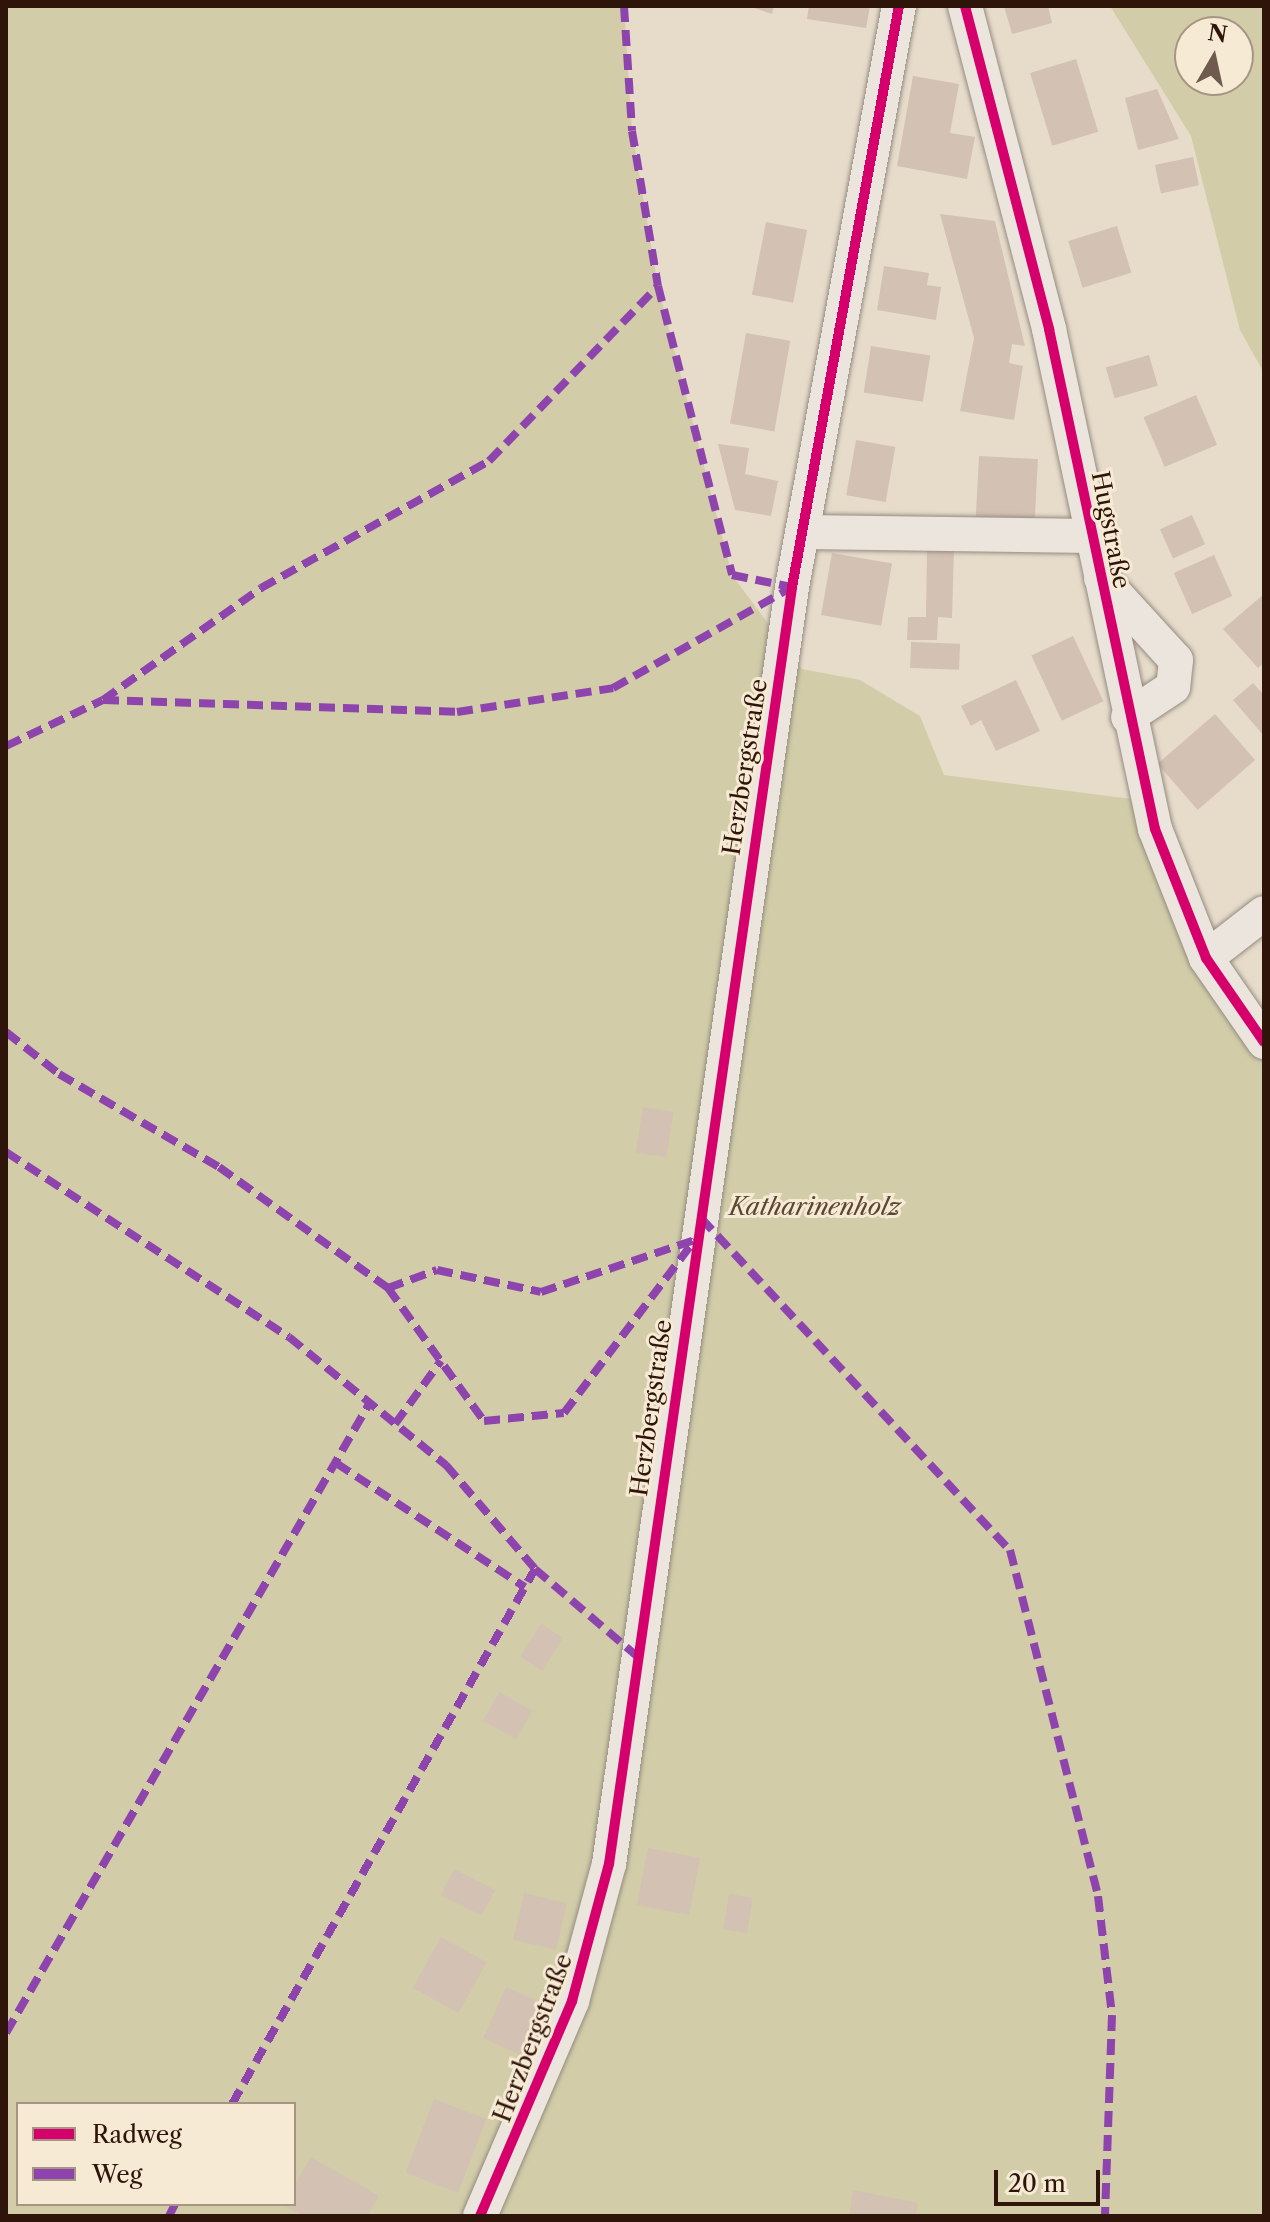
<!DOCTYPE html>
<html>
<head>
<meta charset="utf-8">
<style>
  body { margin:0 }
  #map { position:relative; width:1270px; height:2222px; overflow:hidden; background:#e7dcca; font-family:"Libre Caslon Text",serif }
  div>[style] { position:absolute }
  .green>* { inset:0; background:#d2cda8 }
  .building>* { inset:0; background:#d3c1b3; transform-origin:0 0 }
  .roads { filter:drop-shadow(0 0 2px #958c80) drop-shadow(0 0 2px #958c80) }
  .minor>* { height:34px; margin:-17px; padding:0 17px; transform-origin:17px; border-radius:17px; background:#ebe5dd }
  .quiet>* { height:8px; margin-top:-4px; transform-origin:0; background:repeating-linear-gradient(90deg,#8e44ad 0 16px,transparent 0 24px) }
  .cycleway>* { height:10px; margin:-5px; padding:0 5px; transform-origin:5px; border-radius:5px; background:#d6006c }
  span { translate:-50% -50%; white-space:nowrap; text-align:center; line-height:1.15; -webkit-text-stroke:6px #f7ead5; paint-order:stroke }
  .street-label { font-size:24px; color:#2f1509 }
  .park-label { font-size:24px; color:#5b4831; font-style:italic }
  .frame { position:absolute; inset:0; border:8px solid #2f1509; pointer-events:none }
  .legend { position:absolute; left:16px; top:2102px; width:280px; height:104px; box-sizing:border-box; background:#f7ead5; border:2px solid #a79583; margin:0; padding:10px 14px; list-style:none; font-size:24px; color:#2f1509 }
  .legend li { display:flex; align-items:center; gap:16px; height:40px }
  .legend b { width:40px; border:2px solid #a79583 }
  .north { position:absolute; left:1174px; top:16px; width:80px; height:80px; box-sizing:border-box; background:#f7ead5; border:2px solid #a79583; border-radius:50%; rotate:9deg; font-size:22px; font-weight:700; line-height:32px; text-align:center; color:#2f1509 }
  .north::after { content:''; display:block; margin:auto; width:28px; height:36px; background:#6f5b4d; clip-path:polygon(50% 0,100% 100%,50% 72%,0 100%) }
  .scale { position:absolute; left:994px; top:2170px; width:106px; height:36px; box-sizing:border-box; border:4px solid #2f1509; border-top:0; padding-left:10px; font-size:24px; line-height:28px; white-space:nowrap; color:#2f1509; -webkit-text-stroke:6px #f7ead5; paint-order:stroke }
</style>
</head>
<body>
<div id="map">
  <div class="green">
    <div style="clip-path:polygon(evenodd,6px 6px,624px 6px,632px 131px,658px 286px,732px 575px,802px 669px,860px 680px,920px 716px,944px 775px,1132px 799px,1264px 1042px,1264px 2216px,6px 2216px,6px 6px,18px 2104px,294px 2104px,294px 2204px,18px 2204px,18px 2104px)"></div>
    <div style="clip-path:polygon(evenodd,1110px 6px,1264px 6px,1264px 373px,1240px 330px,1191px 136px,1110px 6px,1190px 32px,1238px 32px,1238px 80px,1190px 80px,1190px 32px)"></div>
  </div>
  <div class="building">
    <div style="clip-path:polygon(748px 6px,774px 6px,772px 14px)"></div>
    <div style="clip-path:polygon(809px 6px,870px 6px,866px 28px,807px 19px)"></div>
    <div style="clip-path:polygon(1004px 6px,1048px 6px,1052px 23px,1012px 34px)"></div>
    <div style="left:1076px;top:59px;width:76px;height:48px;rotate:73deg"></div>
    <div style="clip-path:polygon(913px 76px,959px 84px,950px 133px,975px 137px,967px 179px,897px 166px)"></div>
    <div style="clip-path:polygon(1157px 89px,1179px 139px,1138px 150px,1125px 98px)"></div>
    <div style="left:1193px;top:157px;width:29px;height:39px;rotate:78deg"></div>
    <div style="clip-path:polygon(940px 214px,995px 221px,1025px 346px,1012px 344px,1009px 363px,1023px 366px,1014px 420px,960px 411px,974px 338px)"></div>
    <div style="left:766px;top:222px;width:42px;height:74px;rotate:11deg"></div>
    <div style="left:1117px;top:226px;width:49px;height:51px;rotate:73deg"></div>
    <div style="clip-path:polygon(884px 266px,929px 273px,927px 285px,941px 287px,936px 320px,877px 310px)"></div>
    <div style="left:746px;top:333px;width:45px;height:92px;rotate:10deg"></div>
    <div style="left:871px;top:346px;width:60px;height:47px;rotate:9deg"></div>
    <div style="left:1149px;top:355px;width:32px;height:45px;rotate:74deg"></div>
    <div style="left:1196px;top:395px;width:54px;height:57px;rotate:67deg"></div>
    <div style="left:856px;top:440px;width:40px;height:56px;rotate:10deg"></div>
    <div style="clip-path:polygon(718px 444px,749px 448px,745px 474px,778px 481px,771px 516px,735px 510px)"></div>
    <div style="left:979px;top:456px;width:59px;height:62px;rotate:3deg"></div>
    <div style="left:1192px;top:515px;width:32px;height:35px;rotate:66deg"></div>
    <div style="clip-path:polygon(927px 550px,954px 550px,952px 618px,938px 617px,937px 640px,907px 640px,908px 617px,926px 617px)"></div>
    <div style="left:832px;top:553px;width:61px;height:63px;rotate:10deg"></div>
    <div style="left:1214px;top:555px;width:45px;height:44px;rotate:66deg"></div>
    <div style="clip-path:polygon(1264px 594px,1264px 663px,1258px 668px,1223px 629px)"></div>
    <div style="left:1073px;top:636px;width:72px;height:46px;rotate:65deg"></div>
    <div style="left:911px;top:642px;width:49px;height:26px;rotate:2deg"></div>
    <div style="clip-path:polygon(1016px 680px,1040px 731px,996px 751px,981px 720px,971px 726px,961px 706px)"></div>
    <div style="clip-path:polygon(1253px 683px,1264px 695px,1264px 736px,1233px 700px)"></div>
    <div style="left:1215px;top:714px;width:61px;height:76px;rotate:49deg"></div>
    <div style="left:643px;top:1107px;width:31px;height:46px;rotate:9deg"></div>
    <div style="left:541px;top:1624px;width:26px;height:39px;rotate:32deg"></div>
    <div style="left:499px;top:1692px;width:38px;height:33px;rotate:29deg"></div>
    <div style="left:648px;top:1848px;width:53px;height:58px;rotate:11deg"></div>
    <div style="left:454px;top:1869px;width:46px;height:29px;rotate:27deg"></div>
    <div style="left:524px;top:1893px;width:44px;height:48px;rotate:13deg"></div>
    <div style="left:729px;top:1894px;width:24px;height:36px;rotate:9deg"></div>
    <div style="left:441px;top:1937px;width:52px;height:58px;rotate:29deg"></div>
    <div style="left:506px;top:1987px;width:46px;height:56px;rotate:24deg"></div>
    <div style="left:434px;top:2099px;width:56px;height:79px;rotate:21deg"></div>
    <div style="clip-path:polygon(311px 2157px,379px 2196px,367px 2216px,303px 2216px,282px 2204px,294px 2204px,294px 2186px)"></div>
    <div style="clip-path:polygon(853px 2190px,918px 2203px,916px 2216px,849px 2216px)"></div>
  </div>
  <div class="roads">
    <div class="minor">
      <div style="left:965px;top:6px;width:334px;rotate:75.4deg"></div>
      <div style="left:1049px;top:329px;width:511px;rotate:78.03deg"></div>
      <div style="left:1155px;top:829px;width:139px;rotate:68.4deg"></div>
      <div style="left:1206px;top:958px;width:102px;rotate:55.4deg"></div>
      <div style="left:803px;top:532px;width:290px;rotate:0.8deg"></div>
      <div style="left:1101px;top:578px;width:111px;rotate:47.6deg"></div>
      <div style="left:1176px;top:660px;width:27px;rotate:96deg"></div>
      <div style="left:1173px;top:687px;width:54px;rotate:146.3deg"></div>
      <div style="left:1206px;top:958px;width:73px;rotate:-37.8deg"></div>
      <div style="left:480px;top:2216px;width:234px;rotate:-66.8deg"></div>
      <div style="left:572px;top:2001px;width:142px;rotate:-74.9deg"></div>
      <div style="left:609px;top:1864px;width:1290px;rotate:-81.84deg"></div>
      <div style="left:792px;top:587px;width:591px;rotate:-79.57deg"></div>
    </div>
  </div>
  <div class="quiet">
    <div style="left:624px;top:6px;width:125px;rotate:86.3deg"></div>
    <div style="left:632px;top:131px;width:157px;rotate:80.5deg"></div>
    <div style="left:658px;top:286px;width:298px;rotate:75.6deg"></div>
    <div style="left:732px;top:575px;width:61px;rotate:11.3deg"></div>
    <div style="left:103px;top:700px;width:354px;rotate:1.9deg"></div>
    <div style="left:457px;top:712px;width:158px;rotate:-8.7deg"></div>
    <div style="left:613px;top:688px;width:206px;rotate:-29.4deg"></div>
    <div style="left:6px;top:746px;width:107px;rotate:-25.4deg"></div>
    <div style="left:103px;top:700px;width:194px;rotate:-35.3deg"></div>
    <div style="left:261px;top:588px;width:261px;rotate:-29.1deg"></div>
    <div style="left:489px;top:461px;width:243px;rotate:-46deg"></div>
    <div style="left:6px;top:1032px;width:68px;rotate:38.4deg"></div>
    <div style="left:59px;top:1074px;width:185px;rotate:30.2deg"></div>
    <div style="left:219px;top:1167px;width:208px;rotate:35.6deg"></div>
    <div style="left:388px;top:1288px;width:164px;rotate:54.2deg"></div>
    <div style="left:484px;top:1421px;width:80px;rotate:-5.7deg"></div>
    <div style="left:564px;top:1413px;width:217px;rotate:-52.9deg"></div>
    <div style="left:6px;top:1152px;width:338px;rotate:33.2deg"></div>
    <div style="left:289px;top:1337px;width:203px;rotate:39.2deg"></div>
    <div style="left:446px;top:1465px;width:137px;rotate:49.4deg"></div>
    <div style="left:535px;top:1569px;width:135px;rotate:40.5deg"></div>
    <div style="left:701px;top:1218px;width:454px;rotate:47.1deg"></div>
    <div style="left:1010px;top:1550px;width:357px;rotate:75.7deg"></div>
    <div style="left:1098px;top:1896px;width:120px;rotate:83.3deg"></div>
    <div style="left:1112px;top:2015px;width:201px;rotate:92deg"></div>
    <div style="left:388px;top:1288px;width:52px;rotate:-20.2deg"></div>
    <div style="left:437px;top:1270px;width:106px;rotate:11.9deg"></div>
    <div style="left:541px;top:1292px;width:163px;rotate:-18.7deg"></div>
    <div style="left:395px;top:1424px;width:78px;rotate:-53.9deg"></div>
    <div style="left:336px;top:1463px;width:226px;rotate:33.3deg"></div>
    <div style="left:6px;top:2033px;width:726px;rotate:-60.01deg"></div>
    <div style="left:232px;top:2104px;width:615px;rotate:-60.47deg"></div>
    <div style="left:169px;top:2216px;width:13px;rotate:-63deg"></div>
  </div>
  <div class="cycleway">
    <div style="left:965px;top:6px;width:334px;rotate:75.4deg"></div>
    <div style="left:1049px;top:329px;width:511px;rotate:78.03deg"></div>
    <div style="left:1155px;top:829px;width:139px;rotate:68.4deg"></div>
    <div style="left:1206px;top:958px;width:102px;rotate:55.4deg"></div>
    <div style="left:480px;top:2216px;width:234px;rotate:-66.8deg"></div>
    <div style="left:572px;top:2001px;width:142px;rotate:-74.9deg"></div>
    <div style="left:609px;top:1864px;width:1290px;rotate:-81.84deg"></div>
    <div style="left:792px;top:587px;width:591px;rotate:-79.57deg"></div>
  </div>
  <div class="street-label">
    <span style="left:1111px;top:530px;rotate:79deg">Hugstraße</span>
    <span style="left:745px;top:767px;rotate:-81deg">Herzbergstraße</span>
    <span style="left:651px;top:1408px;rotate:-82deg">Herzbergstraße</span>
    <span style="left:533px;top:2038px;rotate:-69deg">Herzbergstraße</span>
  </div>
  <div class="park-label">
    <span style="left:815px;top:1207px">Katharinenholz</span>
  </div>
  <div class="frame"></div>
  <ul class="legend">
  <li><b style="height:10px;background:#d6006c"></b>Radweg</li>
  <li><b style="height:10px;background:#8e44ad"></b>Weg</li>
  </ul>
  <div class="north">N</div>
  <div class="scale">20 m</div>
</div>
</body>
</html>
